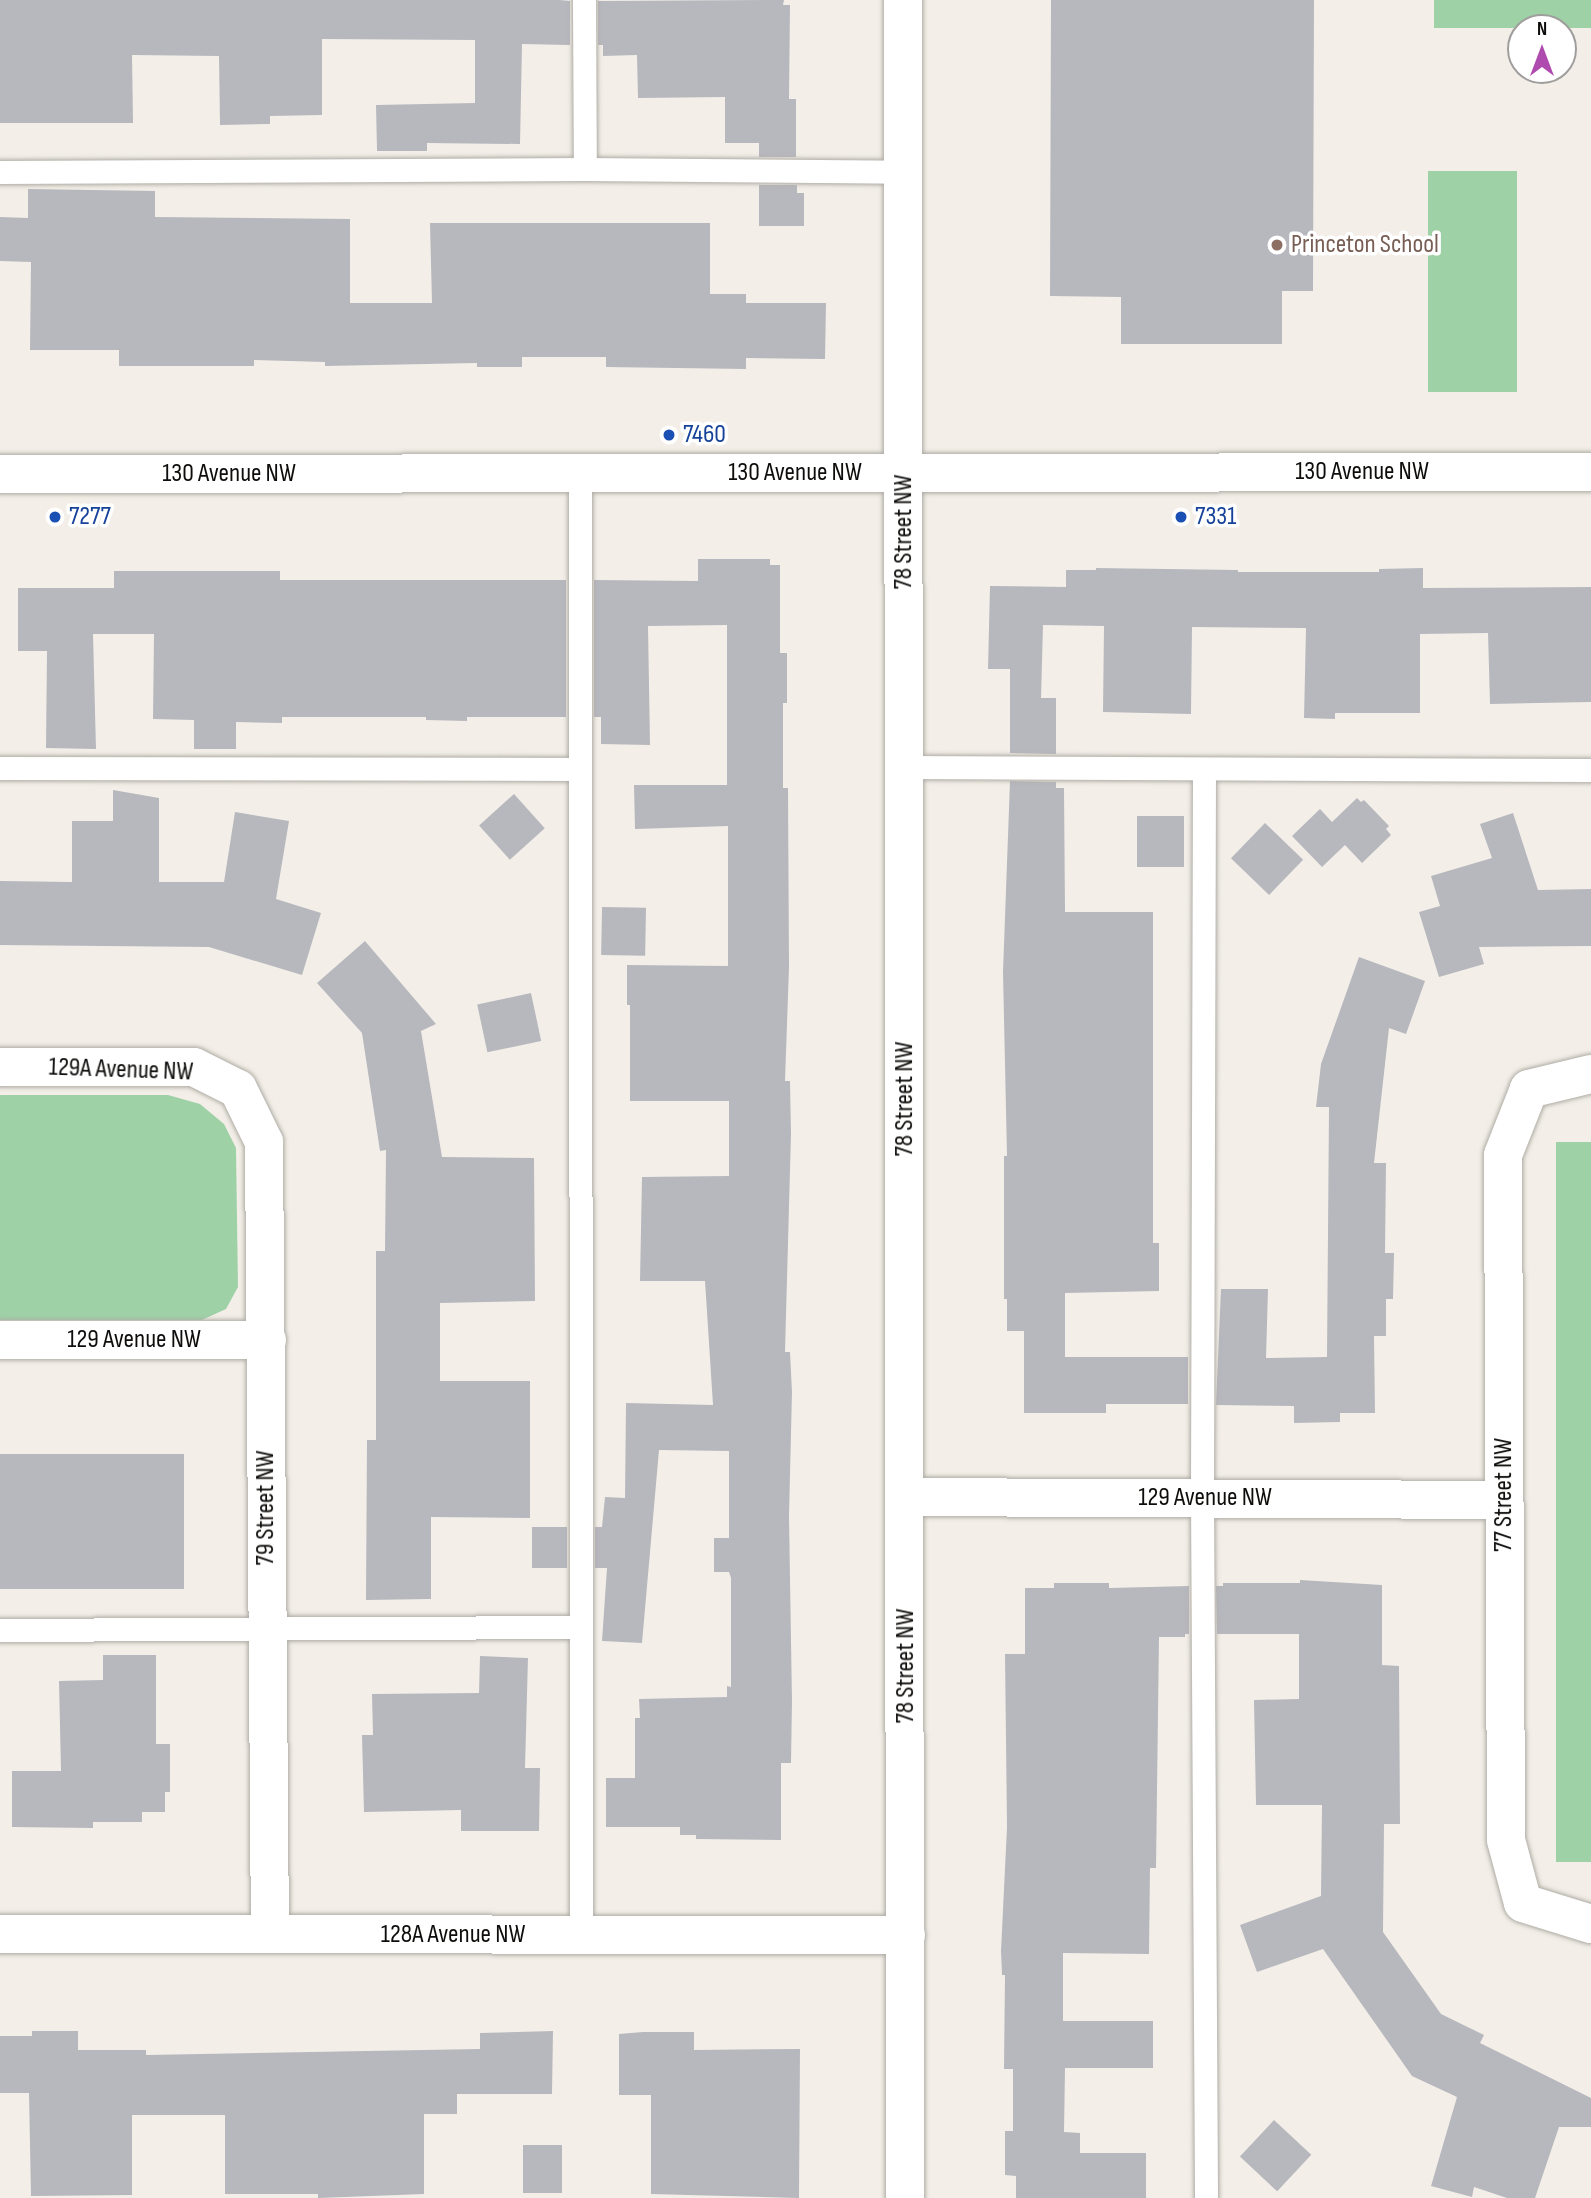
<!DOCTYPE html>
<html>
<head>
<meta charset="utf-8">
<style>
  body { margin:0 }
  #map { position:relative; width:1591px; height:2198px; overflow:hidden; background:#f3efe8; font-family:"Sofia Sans Condensed",sans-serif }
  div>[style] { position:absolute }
  .green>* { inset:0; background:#9fd1a7; transform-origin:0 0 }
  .building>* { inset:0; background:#b7b7be; transform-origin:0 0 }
  .roads { filter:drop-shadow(0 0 2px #afaca5) drop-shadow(0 0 2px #afaca5) }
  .lane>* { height:23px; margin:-11.5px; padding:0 11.5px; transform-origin:11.5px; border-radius:11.5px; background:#fff }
  .street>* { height:38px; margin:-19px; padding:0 19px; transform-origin:19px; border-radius:19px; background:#fff }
  .secondary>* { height:38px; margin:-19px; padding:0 19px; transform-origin:19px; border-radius:19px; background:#fff }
  .dots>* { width:19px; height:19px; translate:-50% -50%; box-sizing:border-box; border:4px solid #fff; border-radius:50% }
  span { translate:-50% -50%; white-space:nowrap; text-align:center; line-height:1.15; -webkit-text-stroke:7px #fff; paint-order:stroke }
  .education-label { font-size:26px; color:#785e54 }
  .left { translate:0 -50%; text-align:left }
  .transit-label { font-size:26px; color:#164399 }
  .street-label { font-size:26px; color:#0e0d0b }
  .north { position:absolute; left:1507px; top:14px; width:70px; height:70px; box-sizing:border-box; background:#fff; border:2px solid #9f9e9d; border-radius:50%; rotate:0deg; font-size:19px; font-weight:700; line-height:28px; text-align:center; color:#0e0d0b }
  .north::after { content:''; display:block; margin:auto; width:24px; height:32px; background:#af4aaf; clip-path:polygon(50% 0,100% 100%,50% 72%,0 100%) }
</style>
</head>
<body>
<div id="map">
  <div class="green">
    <div style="left:1434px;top:0;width:157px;height:28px"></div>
    <div style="left:1428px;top:171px;width:89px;height:221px"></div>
    <div style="clip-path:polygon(0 1095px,168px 1095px,200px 1104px,224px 1124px,236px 1148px,238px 1287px,226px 1309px,202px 1320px,0 1320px)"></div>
    <div style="left:1591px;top:1142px;width:720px;height:35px;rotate:90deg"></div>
  </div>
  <div class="building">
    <div style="clip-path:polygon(0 0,560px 0,570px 1px,570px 45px,522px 44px,520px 144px,427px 143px,427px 151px,377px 151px,376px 105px,475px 103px,475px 40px,322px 39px,322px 115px,270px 116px,270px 124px,220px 125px,219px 56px,132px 55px,133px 123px,0 123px)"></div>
    <div style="clip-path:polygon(784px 0,783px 5px,790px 5px,789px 99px,796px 99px,796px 157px,759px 157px,759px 143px,725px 143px,725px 97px,638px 98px,637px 55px,603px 56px,603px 45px,598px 45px,598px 1px)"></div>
    <div style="clip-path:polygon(1051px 0,1314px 0,1313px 291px,1282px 291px,1282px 344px,1121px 344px,1121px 297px,1050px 296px)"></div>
    <div style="clip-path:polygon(759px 185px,797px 185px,797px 193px,804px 193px,804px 226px,759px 226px)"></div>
    <div style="clip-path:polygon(28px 189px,155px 191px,155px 217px,350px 219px,350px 303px,432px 303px,430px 223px,710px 223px,710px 294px,746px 294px,746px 303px,826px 303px,825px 359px,746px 358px,746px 369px,606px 367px,606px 357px,522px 357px,522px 367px,477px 367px,477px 363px,325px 366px,325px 362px,254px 360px,254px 366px,119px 366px,119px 350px,30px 350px,31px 262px,0 261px,0 217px,28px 218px)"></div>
    <div style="clip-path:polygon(698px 559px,770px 559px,770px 565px,780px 565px,780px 653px,787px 653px,787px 703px,783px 703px,783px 788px,788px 788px,789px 967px,785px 1081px,790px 1081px,791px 1134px,785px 1352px,790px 1352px,792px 1392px,789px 1516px,792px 1701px,791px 1763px,781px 1763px,781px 1840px,696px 1839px,696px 1835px,680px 1835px,680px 1827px,606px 1827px,606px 1778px,635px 1778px,635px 1718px,640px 1718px,639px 1699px,727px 1697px,727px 1686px,731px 1687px,731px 1578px,729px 1572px,714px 1572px,714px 1538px,729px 1538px,729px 1451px,659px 1450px,642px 1643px,602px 1641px,607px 1568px,595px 1568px,595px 1527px,602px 1527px,605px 1497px,625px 1498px,626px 1403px,713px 1405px,705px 1281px,640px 1281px,642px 1177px,729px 1176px,729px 1101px,630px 1101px,630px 1005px,627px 1005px,627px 965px,728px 966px,728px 826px,635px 829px,634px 785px,727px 785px,727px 625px,648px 626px,650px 745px,601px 744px,601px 717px,594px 717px,594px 580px,698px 581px)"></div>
    <div style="clip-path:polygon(1096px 568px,1238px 570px,1238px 572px,1379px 572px,1379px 569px,1423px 568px,1423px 588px,1591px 587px,1591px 702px,1490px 704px,1488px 633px,1420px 634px,1420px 713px,1335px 713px,1335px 719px,1304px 718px,1306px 628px,1192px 627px,1191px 714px,1103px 712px,1104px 626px,1043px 625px,1041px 698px,1056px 698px,1056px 754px,1010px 753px,1010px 669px,988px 669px,990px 586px,1066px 587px,1066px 570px,1096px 570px)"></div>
    <div style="clip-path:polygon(114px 571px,280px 571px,280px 580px,566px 580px,566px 717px,467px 717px,467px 721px,426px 720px,426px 717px,282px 717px,282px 723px,236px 722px,236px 749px,194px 749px,194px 720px,153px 719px,154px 634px,93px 634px,96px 749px,46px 748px,47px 651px,18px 651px,18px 588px,114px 588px)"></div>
    <div style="clip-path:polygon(1010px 781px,1056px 782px,1056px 788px,1064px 788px,1065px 912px,1153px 912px,1153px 1243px,1159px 1243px,1159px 1291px,1065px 1293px,1065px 1357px,1188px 1357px,1188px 1404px,1106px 1404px,1106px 1413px,1024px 1413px,1024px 1331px,1007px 1331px,1007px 1299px,1004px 1299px,1004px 1156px,1007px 1156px,1003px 972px)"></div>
    <div style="clip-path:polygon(113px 790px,159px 798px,159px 882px,224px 882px,235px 812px,289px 821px,276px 899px,321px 913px,302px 975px,209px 947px,0 945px,0 881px,72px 882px,72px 821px,113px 821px)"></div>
    <div style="left:514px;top:794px;width:46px;height:47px;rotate:48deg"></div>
    <div style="clip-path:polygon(1357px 798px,1361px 802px,1364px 800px,1389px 826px,1386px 829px,1391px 835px,1362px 863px,1345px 845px,1322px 867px,1292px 836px,1320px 809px,1332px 822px)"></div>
    <div style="clip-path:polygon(1513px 813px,1538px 890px,1591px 889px,1591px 946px,1479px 947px,1484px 964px,1439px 977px,1419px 912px,1440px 906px,1431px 876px,1492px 858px,1480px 824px)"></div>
    <div style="left:1137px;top:816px;width:47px;height:51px"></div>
    <div style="left:1265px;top:823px;width:53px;height:49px;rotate:44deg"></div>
    <div style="left:602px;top:907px;width:44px;height:48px;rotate:1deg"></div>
    <div style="clip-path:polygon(365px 941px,436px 1024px,421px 1031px,442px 1157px,534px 1158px,535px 1301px,440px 1303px,440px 1381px,530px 1381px,530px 1518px,431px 1517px,431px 1599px,366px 1600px,367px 1440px,376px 1440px,376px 1251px,385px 1251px,386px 1150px,380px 1151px,362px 1033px,317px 983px)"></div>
    <div style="clip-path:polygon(1359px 957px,1425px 981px,1406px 1034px,1389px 1028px,1374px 1163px,1386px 1163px,1385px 1253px,1394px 1253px,1393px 1299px,1386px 1299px,1386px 1336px,1374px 1336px,1375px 1413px,1340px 1413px,1340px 1422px,1294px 1423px,1294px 1406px,1216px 1405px,1221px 1289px,1268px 1289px,1266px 1358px,1327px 1357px,1329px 1107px,1316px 1107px,1321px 1064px)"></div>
    <div style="left:531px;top:993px;width:49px;height:55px;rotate:78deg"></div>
    <div style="left:0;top:1454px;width:184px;height:135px"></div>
    <div style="left:532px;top:1527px;width:35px;height:41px"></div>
    <div style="clip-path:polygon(1300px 1580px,1382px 1585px,1382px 1665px,1399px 1666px,1400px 1824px,1384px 1824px,1383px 1932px,1441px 2014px,1484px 2035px,1480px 2043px,1591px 2098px,1591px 2127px,1559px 2127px,1535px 2198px,1507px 2198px,1474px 2187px,1472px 2197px,1431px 2186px,1457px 2097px,1412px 2076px,1323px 1949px,1257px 1972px,1240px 1925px,1321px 1896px,1322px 1805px,1256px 1805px,1254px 1700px,1299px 1699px,1299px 1634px,1217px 1634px,1216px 1586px,1223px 1586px,1223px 1583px,1300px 1583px)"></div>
    <div style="clip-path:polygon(1054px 1583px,1109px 1583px,1109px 1588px,1189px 1586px,1189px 1634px,1185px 1634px,1185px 1637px,1159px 1637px,1156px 1868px,1150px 1868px,1149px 1954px,1063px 1953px,1063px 2021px,1153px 2021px,1153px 2068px,1065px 2068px,1064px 2132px,1080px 2133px,1080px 2153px,1146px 2153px,1146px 2198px,1016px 2198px,1016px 2176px,1005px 2175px,1005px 2131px,1013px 2131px,1013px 2069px,1004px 2069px,1005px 1975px,1002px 1975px,1001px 1951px,1007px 1827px,1005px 1654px,1025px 1654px,1025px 1588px,1054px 1588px)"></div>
    <div style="clip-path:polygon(103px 1655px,156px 1655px,156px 1744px,170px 1744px,170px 1792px,165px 1792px,165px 1812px,142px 1812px,142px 1822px,93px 1822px,93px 1828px,12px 1827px,12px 1771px,61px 1771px,59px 1681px,103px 1680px)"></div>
    <div style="clip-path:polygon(480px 1656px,528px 1658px,525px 1768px,540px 1768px,539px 1831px,461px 1831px,461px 1810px,364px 1812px,362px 1735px,373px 1735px,372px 1694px,479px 1693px)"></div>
    <div style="clip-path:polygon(32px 2031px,78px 2031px,78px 2050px,146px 2050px,146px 2055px,480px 2049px,480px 2033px,553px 2031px,552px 2094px,457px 2094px,457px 2114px,424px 2114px,424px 2194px,318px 2198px,318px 2194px,225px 2194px,225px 2115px,132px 2115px,132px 2195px,31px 2196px,29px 2093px,0 2093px,0 2036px,32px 2036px)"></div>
    <div style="clip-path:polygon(643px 2032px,694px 2032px,694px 2050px,800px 2049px,799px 2198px,651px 2194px,651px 2095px,619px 2095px,619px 2034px)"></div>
    <div style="left:1274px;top:2120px;width:51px;height:50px;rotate:43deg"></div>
    <div style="left:523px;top:2145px;width:39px;height:48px"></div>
  </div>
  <div class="roads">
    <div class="lane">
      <div style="left:584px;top:0;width:169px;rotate:89.7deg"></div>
      <div style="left:0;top:172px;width:585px;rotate:-0.29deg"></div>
      <div style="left:585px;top:169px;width:319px;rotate:0.5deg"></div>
      <div style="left:580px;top:474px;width:1461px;rotate:89.96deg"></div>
      <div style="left:904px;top:767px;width:687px;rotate:0.25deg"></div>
      <div style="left:0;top:768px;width:580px;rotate:0.1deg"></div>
      <div style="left:1204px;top:771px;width:727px;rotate:90.16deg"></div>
      <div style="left:1202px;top:1498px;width:700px;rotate:89.67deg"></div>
      <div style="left:0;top:1630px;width:579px;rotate:-0.3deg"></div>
    </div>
    <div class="street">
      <div style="left:903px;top:0;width:2198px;rotate:89.95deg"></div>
      <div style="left:0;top:1067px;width:194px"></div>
      <div style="left:194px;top:1067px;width:49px;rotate:26.6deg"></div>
      <div style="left:238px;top:1089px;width:59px;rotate:63.9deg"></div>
      <div style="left:264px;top:1142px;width:792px;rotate:89.57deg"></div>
      <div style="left:1591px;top:1074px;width:64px;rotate:166.4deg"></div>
      <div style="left:1529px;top:1089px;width:71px;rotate:111.5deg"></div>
      <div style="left:1503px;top:1155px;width:685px;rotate:89.75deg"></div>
      <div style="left:1506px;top:1840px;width:65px;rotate:74.9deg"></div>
      <div style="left:1523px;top:1903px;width:71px;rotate:17.2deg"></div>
      <div style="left:0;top:1340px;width:267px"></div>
      <div style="left:906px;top:1497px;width:598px;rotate:0.29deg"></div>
      <div style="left:0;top:1934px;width:906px;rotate:0.06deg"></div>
    </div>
    <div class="secondary">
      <div style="left:0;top:474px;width:1591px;rotate:-0.07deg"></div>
    </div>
  </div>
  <div class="dots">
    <div style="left:1277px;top:245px;background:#8d6e63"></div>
    <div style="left:669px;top:435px;background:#1a4fb4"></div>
    <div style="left:55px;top:517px;background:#1a4fb4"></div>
    <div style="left:1181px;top:517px;background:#1a4fb4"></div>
  </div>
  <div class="education-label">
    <span class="left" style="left:1291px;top:245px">Princeton School</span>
  </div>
  <div class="transit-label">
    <span class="left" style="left:683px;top:435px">7460</span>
    <span class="left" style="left:69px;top:517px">7277</span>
    <span class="left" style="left:1195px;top:517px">7331</span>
  </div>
  <div class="street-label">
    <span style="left:1362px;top:472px">130 Avenue NW</span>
    <span style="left:795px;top:473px">130 Avenue NW</span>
    <span style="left:229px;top:474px">130 Avenue NW</span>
    <span style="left:904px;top:532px;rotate:-90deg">78 Street NW</span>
    <span style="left:121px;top:1070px;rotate:2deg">129A Avenue NW</span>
    <span style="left:905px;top:1099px;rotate:-90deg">78 Street NW</span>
    <span style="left:134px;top:1340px">129 Avenue NW</span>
    <span style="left:1504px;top:1495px;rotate:-90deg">77 Street NW</span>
    <span style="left:1205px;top:1498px">129 Avenue NW</span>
    <span style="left:266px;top:1508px;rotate:-90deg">79 Street NW</span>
    <span style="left:906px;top:1666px;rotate:-90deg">78 Street NW</span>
    <span style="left:453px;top:1935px">128A Avenue NW</span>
  </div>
  <div class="north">N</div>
</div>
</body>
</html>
